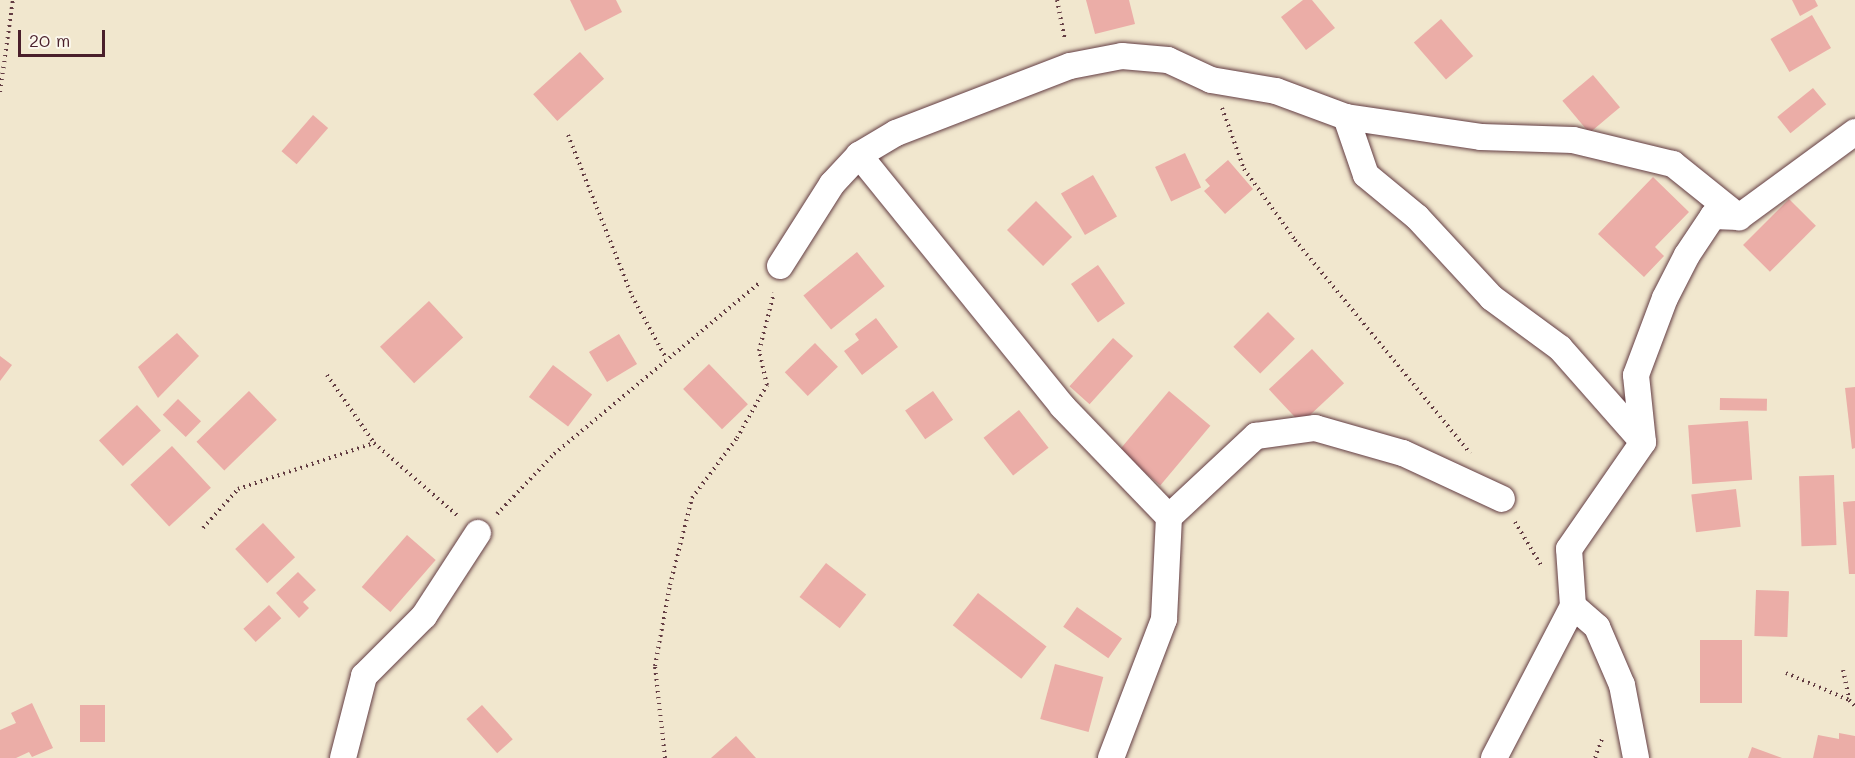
<!DOCTYPE html>
<html>
<head>
<meta charset="utf-8">
<style>
  body { margin:0 }
  #map { position:relative; width:1855px; height:758px; overflow:hidden; background:#f1e7ce; font-family:Mali,sans-serif }
  div>[style] { position:absolute }
  .building>* { inset:0; background:#ebada7; transform-origin:0 0 }
  .path>* { height:4px; margin-top:-2px; transform-origin:0; background:repeating-linear-gradient(90deg,#633d43 0 1.5px,transparent 0 6px) }
  .roads { filter:drop-shadow(0 0 2px #633d43) drop-shadow(0 0 2px #633d43) }
  .street>* { height:26px; margin:-13px; padding:0 13px; transform-origin:13px; border-radius:13px; background:#fff }
  span { translate:-50% -50%; white-space:nowrap; text-align:center; line-height:1.15; -webkit-text-stroke:6px #fbf7ec; paint-order:stroke }
  .scale { position:absolute; left:18px; top:30px; width:87px; height:27px; box-sizing:border-box; border:3px solid #4a1f2b; border-top:0; padding-left:8px; font-size:18px; line-height:21px; white-space:nowrap; color:#4a1f2b; -webkit-text-stroke:4px #fbf7ec; paint-order:stroke }
</style>
</head>
<body>
<div id="map">
  <div class="building">
    <div style="clip-path:polygon(570px 0,616px 0,622px 12px,585px 31px)"></div>
    <div style="clip-path:polygon(1086px 0,1129px 0,1135px 24px,1095px 34px)"></div>
    <div style="clip-path:polygon(1303px 0,1312px 0,1335px 28px,1306px 50px,1281px 17px)"></div>
    <div style="clip-path:polygon(1792px 0,1815px 0,1818px 6px,1800px 16px)"></div>
    <div style="left:1812px;top:15px;width:38px;height:48px;rotate:60deg"></div>
    <div style="left:1441px;top:19px;width:49px;height:36px;rotate:49deg"></div>
    <div style="left:580px;top:52px;width:36px;height:63px;rotate:48deg"></div>
    <div style="left:1593px;top:75px;width:42px;height:40px;rotate:50deg"></div>
    <div style="left:1813px;top:88px;width:21px;height:46px;rotate:51deg"></div>
    <div style="left:313px;top:115px;width:20px;height:48px;rotate:41deg"></div>
    <div style="left:1185px;top:153px;width:38px;height:33px;rotate:65deg"></div>
    <div style="clip-path:polygon(1228px 160px,1253px 189px,1225px 214px,1204px 191px,1210px 186px,1205px 180px)"></div>
    <div style="left:1093px;top:175px;width:48px;height:37px;rotate:60deg"></div>
    <div style="clip-path:polygon(1653px 177px,1689px 212px,1655px 247px,1664px 256px,1644px 277px,1598px 234px)"></div>
    <div style="left:1789px;top:199px;width:38px;height:65px;rotate:45deg"></div>
    <div style="left:1036px;top:201px;width:51px;height:41px;rotate:45deg"></div>
    <div style="left:857px;top:252px;width:44px;height:69px;rotate:51deg"></div>
    <div style="left:1098px;top:265px;width:47px;height:33px;rotate:55deg"></div>
    <div style="left:429px;top:301px;width:50px;height:67px;rotate:47deg"></div>
    <div style="left:1268px;top:312px;width:38px;height:49px;rotate:45deg"></div>
    <div style="clip-path:polygon(876px 318px,898px 347px,862px 375px,844px 351px,859px 340px,855px 334px)"></div>
    <div style="clip-path:polygon(177px 333px,199px 356px,158px 398px,138px 367px)"></div>
    <div style="left:619px;top:334px;width:35px;height:35px;rotate:59deg"></div>
    <div style="left:1113px;top:338px;width:27px;height:65px;rotate:42deg"></div>
    <div style="left:815px;top:343px;width:33px;height:42px;rotate:46deg"></div>
    <div style="left:1312px;top:349px;width:47px;height:59px;rotate:47deg"></div>
    <div style="clip-path:polygon(0 356px,12px 365px,0 381px)"></div>
    <div style="left:709px;top:364px;width:56px;height:36px;rotate:46deg"></div>
    <div style="left:553px;top:365px;width:49px;height:40px;rotate:37deg"></div>
    <div style="clip-path:polygon(1855px 387px,1855px 448px,1852px 449px,1845px 388px)"></div>
    <div style="left:249px;top:391px;width:40px;height:73px;rotate:46deg"></div>
    <div style="left:933px;top:391px;width:35px;height:34px;rotate:55deg"></div>
    <div style="left:1169px;top:391px;width:54px;height:78px;rotate:40deg"></div>
    <div style="left:1720px;top:398px;width:47px;height:12px;rotate:1deg"></div>
    <div style="left:178px;top:399px;width:32px;height:22px;rotate:44deg"></div>
    <div style="left:137px;top:405px;width:35px;height:52px;rotate:47deg"></div>
    <div style="left:1019px;top:410px;width:48px;height:45px;rotate:52deg"></div>
    <div style="left:1748px;top:421px;width:59px;height:60px;rotate:86deg"></div>
    <div style="left:172px;top:446px;width:57px;height:57px;rotate:47deg"></div>
    <div style="left:1834px;top:475px;width:70px;height:35px;rotate:88deg"></div>
    <div style="left:1736px;top:489px;width:38px;height:45px;rotate:83deg"></div>
    <div style="clip-path:polygon(1855px 501px,1855px 574px,1849px 574px,1843px 502px)"></div>
    <div style="left:263px;top:523px;width:47px;height:38px;rotate:47deg"></div>
    <div style="left:407px;top:535px;width:38px;height:69px;rotate:41deg"></div>
    <div style="left:826px;top:563px;width:51px;height:43px;rotate:38deg"></div>
    <div style="clip-path:polygon(298px 572px,316px 590px,303px 602px,309px 608px,299px 618px,276px 593px)"></div>
    <div style="left:1756px;top:590px;width:33px;height:46px;rotate:2deg"></div>
    <div style="left:978px;top:593px;width:87px;height:41px;rotate:38deg"></div>
    <div style="left:269px;top:605px;width:18px;height:35px;rotate:47deg"></div>
    <div style="left:1077px;top:607px;width:55px;height:24px;rotate:35deg"></div>
    <div style="left:1700px;top:640px;width:42px;height:63px"></div>
    <div style="left:1055px;top:664px;width:50px;height:57px;rotate:15deg"></div>
    <div style="clip-path:polygon(32px 703px,53px 748px,32px 757px,29px 752px,16px 758px,0 758px,0 730px,16px 723px,11px 713px)"></div>
    <div style="left:80px;top:705px;width:25px;height:37px"></div>
    <div style="left:482px;top:705px;width:46px;height:21px;rotate:48deg"></div>
    <div style="clip-path:polygon(1839px 733px,1855px 736px,1855px 758px,1813px 758px,1818px 735px,1839px 739px)"></div>
    <div style="clip-path:polygon(736px 736px,756px 758px,711px 758px)"></div>
    <div style="clip-path:polygon(1752px 747px,1782px 758px,1748px 758px)"></div>
  </div>
  <div class="path">
    <div style="left:1057px;top:0;width:41px;rotate:78.7deg"></div>
    <div style="left:0;top:92px;width:93px;rotate:-82deg"></div>
    <div style="left:1222px;top:108px;width:65px;rotate:70.2deg"></div>
    <div style="left:1244px;top:169px;width:87px;rotate:54.3deg"></div>
    <div style="left:1295px;top:240px;width:276px;rotate:50.6deg"></div>
    <div style="left:568px;top:135px;width:173px;rotate:68.3deg"></div>
    <div style="left:632px;top:296px;width:71px;rotate:61.3deg"></div>
    <div style="left:327px;top:375px;width:83px;rotate:55.3deg"></div>
    <div style="left:374px;top:443px;width:113px;rotate:41deg"></div>
    <div style="left:497px;top:514px;width:83px;rotate:-46.5deg"></div>
    <div style="left:554px;top:454px;width:267px;rotate:-39.8deg"></div>
    <div style="left:1515px;top:522px;width:52px;rotate:59deg"></div>
    <div style="left:203px;top:528px;width:52px;rotate:-48.1deg"></div>
    <div style="left:238px;top:489px;width:144px;rotate:-18.7deg"></div>
    <div style="left:1843px;top:670px;width:30px;rotate:78deg"></div>
    <div style="left:1786px;top:673px;width:69px;rotate:23.2deg"></div>
    <div style="left:1849px;top:700px;width:8px;rotate:45deg"></div>
    <div style="left:665px;top:758px;width:93px;rotate:-96.2deg"></div>
    <div style="left:655px;top:666px;width:82px;rotate:-79.5deg"></div>
    <div style="left:670px;top:585px;width:90px;rotate:-75.8deg"></div>
    <div style="left:692px;top:498px;width:75px;rotate:-53.1deg"></div>
    <div style="left:737px;top:438px;width:61px;rotate:-60.5deg"></div>
    <div style="left:767px;top:385px;width:35px;rotate:-103deg"></div>
    <div style="left:759px;top:351px;width:60px;rotate:-75.5deg"></div>
    <div style="left:1595px;top:758px;width:23px;rotate:-70deg"></div>
  </div>
  <div class="roads">
    <div class="street">
      <div style="left:1346px;top:117px;width:136px;rotate:8.4deg"></div>
      <div style="left:1481px;top:137px;width:92px;rotate:1.9deg"></div>
      <div style="left:1573px;top:140px;width:103px;rotate:13.5deg"></div>
      <div style="left:1673px;top:164px;width:85px;rotate:38.8deg"></div>
      <div style="left:859px;top:155px;width:323px;rotate:51deg"></div>
      <div style="left:1062px;top:406px;width:154px;rotate:46.1deg"></div>
      <div style="left:780px;top:266px;width:97px;rotate:-57.6deg"></div>
      <div style="left:832px;top:184px;width:40px;rotate:-47deg"></div>
      <div style="left:859px;top:155px;width:43px;rotate:-30.7deg"></div>
      <div style="left:896px;top:133px;width:186px;rotate:-21.1deg"></div>
      <div style="left:1070px;top:66px;width:53px;rotate:-10.9deg"></div>
      <div style="left:1122px;top:56px;width:46px;rotate:5deg"></div>
      <div style="left:1168px;top:60px;width:47px;rotate:24.9deg"></div>
      <div style="left:1211px;top:80px;width:66px;rotate:9.6deg"></div>
      <div style="left:1276px;top:91px;width:75px;rotate:20.4deg"></div>
      <div style="left:1346px;top:117px;width:61px;rotate:71deg"></div>
      <div style="left:1366px;top:175px;width:66px;rotate:39.5deg"></div>
      <div style="left:1417px;top:217px;width:110px;rotate:47.2deg"></div>
      <div style="left:1492px;top:298px;width:84px;rotate:36.3deg"></div>
      <div style="left:1560px;top:348px;width:125px;rotate:48.6deg"></div>
      <div style="left:1573px;top:606px;width:32px;rotate:41deg"></div>
      <div style="left:1597px;top:627px;width:63px;rotate:66.7deg"></div>
      <div style="left:1622px;top:685px;width:74px;rotate:79.1deg"></div>
      <div style="left:343px;top:758px;width:85px;rotate:-75.6deg"></div>
      <div style="left:364px;top:676px;width:85px;rotate:-45deg"></div>
      <div style="left:424px;top:616px;width:99px;rotate:-57deg"></div>
      <div style="left:1111px;top:758px;width:149px;rotate:-69.1deg"></div>
      <div style="left:1164px;top:619px;width:102px;rotate:-87.2deg"></div>
      <div style="left:1169px;top:517px;width:119px;rotate:-43deg"></div>
      <div style="left:1256px;top:436px;width:60px;rotate:-7.7deg"></div>
      <div style="left:1315px;top:428px;width:91px;rotate:15.9deg"></div>
      <div style="left:1403px;top:453px;width:109px;rotate:24.9deg"></div>
      <div style="left:1494px;top:758px;width:171px;rotate:-62.5deg"></div>
      <div style="left:1573px;top:606px;width:57px;rotate:-94deg"></div>
      <div style="left:1569px;top:549px;width:130px;rotate:-55.3deg"></div>
      <div style="left:1643px;top:442px;width:67px;rotate:-96deg"></div>
      <div style="left:1636px;top:375px;width:82px;rotate:-69.4deg"></div>
      <div style="left:1665px;top:298px;width:48px;rotate:-62.9deg"></div>
      <div style="left:1687px;top:255px;width:47px;rotate:-56.3deg"></div>
      <div style="left:1713px;top:216px;width:26px;rotate:2deg"></div>
      <div style="left:1739px;top:217px;width:144px;rotate:-36.2deg"></div>
    </div>
  </div>
  <div class="scale">20 m</div>
</div>
</body>
</html>
